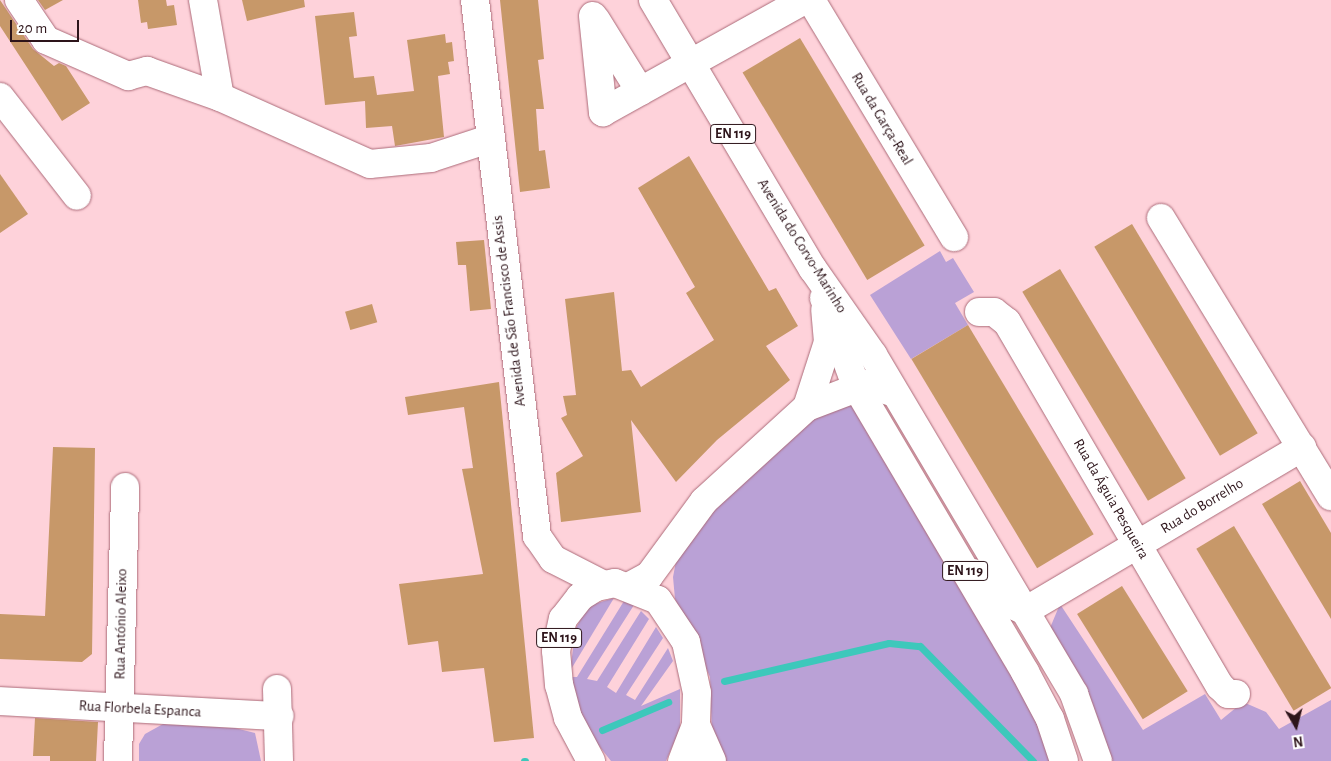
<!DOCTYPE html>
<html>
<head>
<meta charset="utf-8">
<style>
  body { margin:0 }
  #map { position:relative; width:1331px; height:761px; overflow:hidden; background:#fed2da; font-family:"Alegreya Sans",sans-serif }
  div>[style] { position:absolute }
  .green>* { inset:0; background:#baa1d6 }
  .stream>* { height:7px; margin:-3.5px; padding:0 3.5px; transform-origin:3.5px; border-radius:3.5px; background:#3dc8bb }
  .building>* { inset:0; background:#c79869; transform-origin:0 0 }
  .roads { filter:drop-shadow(0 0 1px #ac6b79) drop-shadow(0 0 1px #ac6b79) }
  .street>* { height:28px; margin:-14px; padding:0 14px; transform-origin:14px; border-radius:14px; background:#fff }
  .secondary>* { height:28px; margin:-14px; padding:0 14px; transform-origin:14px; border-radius:14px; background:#fff }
  .primary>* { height:28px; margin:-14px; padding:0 14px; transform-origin:14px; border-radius:14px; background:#fff }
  span { translate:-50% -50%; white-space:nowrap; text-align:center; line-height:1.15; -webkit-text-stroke:4px #fff; paint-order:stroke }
  .shield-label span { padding:1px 4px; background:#fff; border:1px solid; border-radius:4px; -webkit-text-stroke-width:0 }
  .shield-label { font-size:14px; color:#2d141a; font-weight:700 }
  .street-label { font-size:15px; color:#2d141a }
  .north { position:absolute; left:1271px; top:701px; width:50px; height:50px; -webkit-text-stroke:4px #fff; paint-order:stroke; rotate:172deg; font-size:14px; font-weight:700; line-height:20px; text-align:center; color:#2d141a }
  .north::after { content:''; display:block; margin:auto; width:18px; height:22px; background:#2d141a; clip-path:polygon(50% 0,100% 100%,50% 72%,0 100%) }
  .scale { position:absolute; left:10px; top:20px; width:69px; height:22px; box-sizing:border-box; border:2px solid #2d141a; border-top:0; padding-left:6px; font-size:15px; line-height:18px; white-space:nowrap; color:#2d141a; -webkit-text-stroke:4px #fff; paint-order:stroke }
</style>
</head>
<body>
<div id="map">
  <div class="green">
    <div style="clip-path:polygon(940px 251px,946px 262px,953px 258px,974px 292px,955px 303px,968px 325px,911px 359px,870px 295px)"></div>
    <div style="clip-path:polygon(851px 399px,1004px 654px,1057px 761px,722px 761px,712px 736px,710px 677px,675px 599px,673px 577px,677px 556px,689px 527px,813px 419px)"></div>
    <div style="clip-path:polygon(614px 598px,570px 671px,576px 628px,584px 613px,594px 604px)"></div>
    <div style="clip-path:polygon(624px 601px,634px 605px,587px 679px,597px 681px,641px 611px,649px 619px,607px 687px,616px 693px,656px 627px,663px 638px,626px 695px,635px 700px,668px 648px,673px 661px,641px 706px,680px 689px,680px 729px,666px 761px,611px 761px,583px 726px,571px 677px,577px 677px)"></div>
    <div style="clip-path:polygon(1060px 604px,1143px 730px,1205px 694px,1221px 720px,1243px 702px,1266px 712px,1279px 729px,1331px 700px,1331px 761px,1109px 761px,1050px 628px)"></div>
    <div style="clip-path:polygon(163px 724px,235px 728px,255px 733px,261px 761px,139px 761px,139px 744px,145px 734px)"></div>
  </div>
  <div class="stream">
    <div style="left:724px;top:681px;width:169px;rotate:-13deg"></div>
    <div style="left:889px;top:643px;width:31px;rotate:6deg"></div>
    <div style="left:920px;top:646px;width:161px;rotate:45.5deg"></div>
    <div style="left:602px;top:730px;width:72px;rotate:-23deg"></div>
    <div style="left:524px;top:761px;width:1px"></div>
  </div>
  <div class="building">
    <div style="clip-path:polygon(0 0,33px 49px,54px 66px,59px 63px,66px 66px,90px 103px,62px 121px,0 26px)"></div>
    <div style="clip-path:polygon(38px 0,63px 0,45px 10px)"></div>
    <div style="clip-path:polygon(138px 0,166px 0,167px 6px,174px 5px,177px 25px,148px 29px,147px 22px,141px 23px)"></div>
    <div style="clip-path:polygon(242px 0,304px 0,305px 7px,247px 21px)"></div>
    <div style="clip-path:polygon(500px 0,538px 0,544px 59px,538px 60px,544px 109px,536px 109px,539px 151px,545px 150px,550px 188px,520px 192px)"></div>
    <div style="clip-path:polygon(354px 12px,357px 36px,349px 37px,354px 78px,374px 76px,377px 95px,414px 91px,407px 40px,445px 34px,446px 43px,452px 42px,454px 61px,448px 62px,450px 74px,438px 76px,444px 137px,395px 146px,392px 126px,366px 128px,365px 101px,325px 105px,315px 16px)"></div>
    <div style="left:800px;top:38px;width:242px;height:67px;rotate:59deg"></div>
    <div style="clip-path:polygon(689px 156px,769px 291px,776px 288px,798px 326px,766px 346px,790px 380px,717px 440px,676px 482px,631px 420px,641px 512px,561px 522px,556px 473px,583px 456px,561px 418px,567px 415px,563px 396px,576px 395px,565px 299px,614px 292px,622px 371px,631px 370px,641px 387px,714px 340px,686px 293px,695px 287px,638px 188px)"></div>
    <div style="clip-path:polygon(0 174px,28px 214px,0 233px)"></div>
    <div style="left:1132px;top:224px;width:244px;height:44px;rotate:59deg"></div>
    <div style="clip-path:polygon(484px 240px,491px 309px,470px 311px,466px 265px,458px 265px,456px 242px)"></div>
    <div style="left:1060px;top:269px;width:244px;height:44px;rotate:59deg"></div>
    <div style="left:372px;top:304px;width:19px;height:28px;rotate:74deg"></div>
    <div style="left:968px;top:325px;width:244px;height:66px;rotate:59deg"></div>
    <div style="clip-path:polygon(499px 382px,534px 738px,494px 742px,484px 668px,442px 672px,438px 641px,408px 645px,399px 584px,483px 574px,462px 469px,473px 468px,464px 407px,408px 415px,405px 397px)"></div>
    <div style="clip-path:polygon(53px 447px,95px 448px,92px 654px,82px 662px,0 659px,0 614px,45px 616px)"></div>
    <div style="clip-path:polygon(1300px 481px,1331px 533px,1331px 619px,1262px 504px)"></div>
    <div style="left:1234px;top:526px;width:189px;height:44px;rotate:59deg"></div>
    <div style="left:1122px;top:586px;width:124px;height:53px;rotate:58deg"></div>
    <div style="clip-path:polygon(35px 718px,98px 722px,96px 761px,50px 761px,50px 756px,33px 756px)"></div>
  </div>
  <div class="roads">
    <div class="street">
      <div style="left:19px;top:0;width:48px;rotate:56deg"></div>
      <div style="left:46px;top:40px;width:90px;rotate:23.7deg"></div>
      <div style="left:128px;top:76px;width:20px;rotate:-15deg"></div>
      <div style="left:147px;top:71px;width:77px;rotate:19.6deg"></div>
      <div style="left:220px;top:97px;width:164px;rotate:24.1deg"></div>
      <div style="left:370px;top:164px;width:61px;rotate:-5.6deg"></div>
      <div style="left:431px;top:158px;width:61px;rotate:-18.1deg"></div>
      <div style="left:203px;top:0;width:98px;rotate:80.1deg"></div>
      <div style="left:811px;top:0;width:277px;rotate:58.9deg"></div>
      <div style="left:593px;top:16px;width:97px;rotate:84.1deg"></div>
      <div style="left:603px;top:112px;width:230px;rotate:-29.1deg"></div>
      <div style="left:596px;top:20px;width:84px;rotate:58.2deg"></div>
      <div style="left:0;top:97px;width:125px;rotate:52.1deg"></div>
      <div style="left:1161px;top:218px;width:326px;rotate:58.6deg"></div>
      <div style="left:979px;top:312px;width:15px"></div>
      <div style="left:994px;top:312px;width:16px;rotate:38deg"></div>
      <div style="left:1007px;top:322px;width:422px;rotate:59.7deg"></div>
      <div style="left:1220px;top:686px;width:11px;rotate:45deg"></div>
      <div style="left:1228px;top:694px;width:8px"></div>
      <div style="left:973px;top:573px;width:30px;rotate:50deg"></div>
      <div style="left:992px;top:596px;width:36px;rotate:24deg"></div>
      <div style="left:1025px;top:611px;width:322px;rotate:-30.6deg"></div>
      <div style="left:277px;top:689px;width:72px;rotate:88.4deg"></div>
      <div style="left:0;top:701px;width:280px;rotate:3.1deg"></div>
      <div style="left:118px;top:761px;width:274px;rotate:-88.5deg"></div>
    </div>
    <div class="secondary">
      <div style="left:475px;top:0;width:540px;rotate:83.4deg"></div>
      <div style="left:537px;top:536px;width:28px;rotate:55deg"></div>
      <div style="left:553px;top:559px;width:57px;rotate:27deg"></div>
      <div style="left:807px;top:407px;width:68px;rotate:-72.1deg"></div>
      <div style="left:828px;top:342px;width:32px;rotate:-95deg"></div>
      <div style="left:628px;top:587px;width:24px;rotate:-28deg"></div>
      <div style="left:649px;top:576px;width:93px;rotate:-53.7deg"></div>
      <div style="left:704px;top:501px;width:139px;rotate:-42.4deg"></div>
      <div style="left:807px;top:407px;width:64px;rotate:-21deg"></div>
      <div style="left:867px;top:384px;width:29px;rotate:18deg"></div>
    </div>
    <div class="primary">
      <div style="left:653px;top:0;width:313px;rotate:59.3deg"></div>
      <div style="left:813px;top:269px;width:105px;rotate:55.1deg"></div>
      <div style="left:873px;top:355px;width:394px;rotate:59.3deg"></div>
      <div style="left:1074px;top:694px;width:71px;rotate:70.3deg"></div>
      <div style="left:824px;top:298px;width:94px;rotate:70deg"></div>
      <div style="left:856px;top:386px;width:332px;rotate:59.4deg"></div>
      <div style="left:1025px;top:672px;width:53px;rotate:62deg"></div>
      <div style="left:1050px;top:719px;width:44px;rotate:71.6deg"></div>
      <div style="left:696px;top:725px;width:39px;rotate:66deg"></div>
      <div style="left:591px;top:761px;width:49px;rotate:-118.1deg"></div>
      <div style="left:568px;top:718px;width:34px;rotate:-105deg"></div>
      <div style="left:559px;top:685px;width:34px;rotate:-95deg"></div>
      <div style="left:556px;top:651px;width:33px;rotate:-78deg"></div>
      <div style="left:563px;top:619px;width:28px;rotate:-52deg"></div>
      <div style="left:580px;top:597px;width:19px;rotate:-32deg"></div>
      <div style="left:596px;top:587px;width:19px;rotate:-12deg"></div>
      <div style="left:615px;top:583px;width:46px;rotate:21.6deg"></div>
      <div style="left:658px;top:600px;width:50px;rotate:56.3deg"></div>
      <div style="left:686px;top:642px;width:52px;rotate:77.8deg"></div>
      <div style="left:697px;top:693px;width:32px;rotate:92deg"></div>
      <div style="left:696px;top:725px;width:39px;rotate:111deg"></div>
    </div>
  </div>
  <div class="shield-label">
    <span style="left:733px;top:134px">EN 119</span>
    <span style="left:965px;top:571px">EN 119</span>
    <span style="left:559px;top:638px">EN 119</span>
  </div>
  <div class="street-label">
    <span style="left:882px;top:119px;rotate:59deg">Rua da Garça-Real</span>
    <span style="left:802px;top:246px;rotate:58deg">Avenida do Corvo-Marinho</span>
    <span style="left:509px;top:311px;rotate:-97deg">Avenida de São Francisco de Assis</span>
    <span style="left:1111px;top:499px;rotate:60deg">Rua da Águia Pesqueira</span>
    <span style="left:1202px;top:506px;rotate:-31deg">Rua do Borrelho</span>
    <span style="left:121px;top:624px;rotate:-89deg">Rua António Aleixo</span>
    <span style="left:140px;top:709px;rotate:3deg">Rua Florbela Espanca</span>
  </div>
  <div class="north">N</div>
  <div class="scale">20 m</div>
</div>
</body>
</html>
